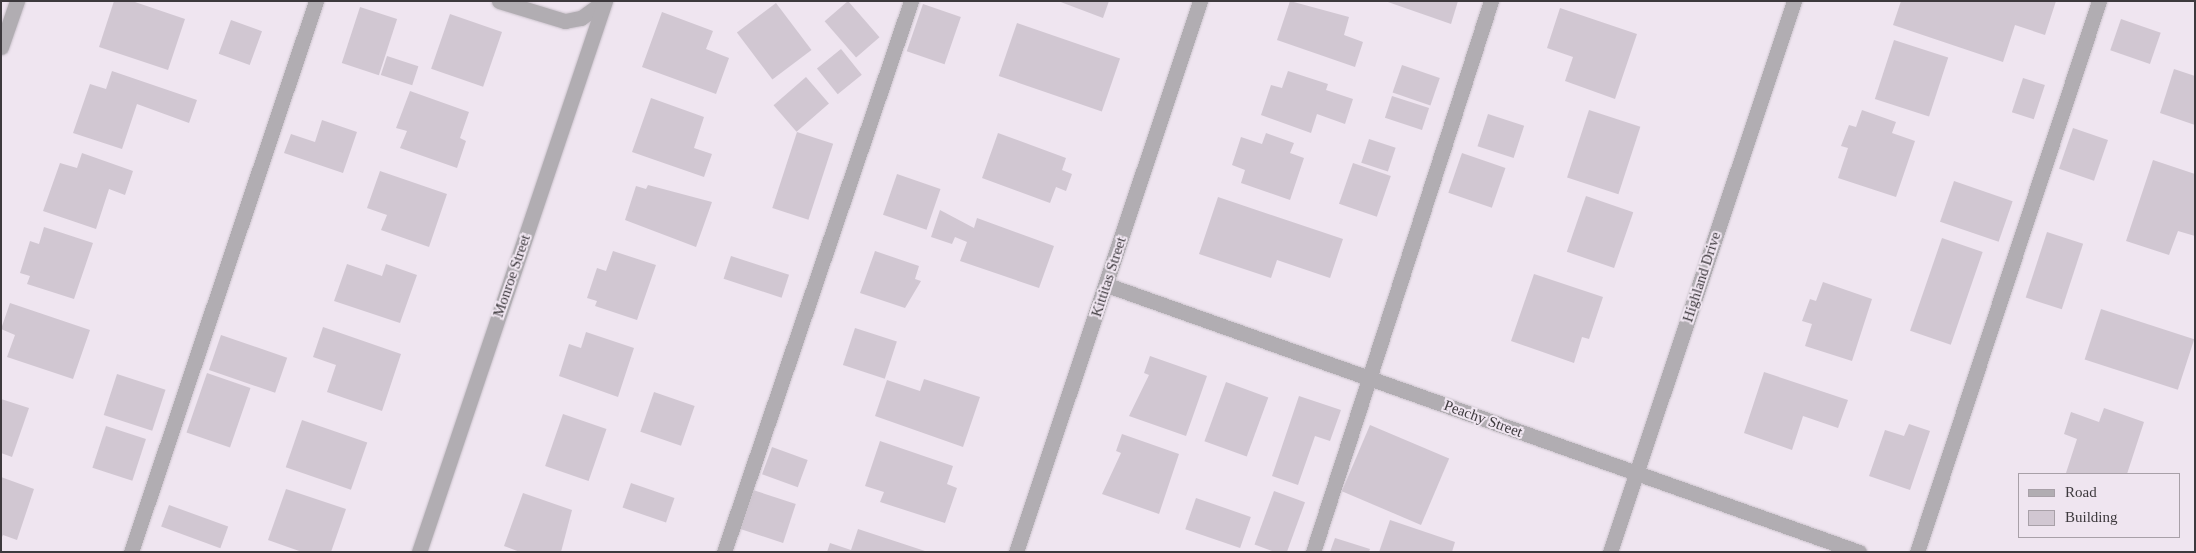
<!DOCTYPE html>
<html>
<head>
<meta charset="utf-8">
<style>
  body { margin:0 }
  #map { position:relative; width:2196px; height:553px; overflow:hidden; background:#efe5f0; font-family:Georgia,serif }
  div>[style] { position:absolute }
  .building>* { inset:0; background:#d1c7d2; transform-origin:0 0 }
  .roads { filter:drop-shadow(0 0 1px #cbc3cc) drop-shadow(0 0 1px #cbc3cc) }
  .minor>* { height:15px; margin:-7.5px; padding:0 7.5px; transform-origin:7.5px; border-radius:7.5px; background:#b1adb2 }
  span { translate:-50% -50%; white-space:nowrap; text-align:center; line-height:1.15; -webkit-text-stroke:4px #efe5f0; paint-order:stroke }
  .street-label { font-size:15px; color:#3d393d }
  .frame { position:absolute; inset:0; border:2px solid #3d393d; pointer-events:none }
  .legend { position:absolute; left:2018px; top:473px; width:162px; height:65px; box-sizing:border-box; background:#efe5f0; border:1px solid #a8a0a8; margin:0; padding:6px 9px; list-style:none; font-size:15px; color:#3d393d }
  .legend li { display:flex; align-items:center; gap:10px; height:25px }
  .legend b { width:25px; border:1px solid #a8a0a8 }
</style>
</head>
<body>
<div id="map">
  <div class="building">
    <div style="clip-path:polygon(114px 1px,132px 1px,185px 19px,168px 70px,99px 47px)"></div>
    <div style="left:848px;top:1px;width:48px;height:31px;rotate:49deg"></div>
    <div style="clip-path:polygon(1058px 1px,1109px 1px,1103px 18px)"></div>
    <div style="clip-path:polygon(1290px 1px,1349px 17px,1344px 35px,1363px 42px,1355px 67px,1277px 40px)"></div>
    <div style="clip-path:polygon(1385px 1px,1458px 1px,1451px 24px)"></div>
    <div style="clip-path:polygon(1901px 1px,2056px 1px,2045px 35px,2015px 25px,2003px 62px,1893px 25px)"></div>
    <div style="left:776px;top:3px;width:59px;height:49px;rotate:53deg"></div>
    <div style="left:923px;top:4px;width:40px;height:50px;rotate:19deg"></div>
    <div style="left:360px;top:7px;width:39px;height:59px;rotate:18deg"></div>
    <div style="clip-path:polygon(1560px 8px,1637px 34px,1615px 99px,1565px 81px,1573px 57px,1547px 48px)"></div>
    <div style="clip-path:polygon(662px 12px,713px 31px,706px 49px,729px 58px,716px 94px,642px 67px)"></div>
    <div style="left:450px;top:14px;width:55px;height:58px;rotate:19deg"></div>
    <div style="left:2121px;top:19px;width:42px;height:33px;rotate:19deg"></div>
    <div style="left:231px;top:20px;width:33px;height:36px;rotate:20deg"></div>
    <div style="left:1017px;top:23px;width:109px;height:56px;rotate:19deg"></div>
    <div style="left:1894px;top:40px;width:57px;height:62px;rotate:18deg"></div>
    <div style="left:841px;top:49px;width:33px;height:31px;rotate:51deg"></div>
    <div style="left:387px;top:56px;width:33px;height:20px;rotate:18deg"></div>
    <div style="left:1402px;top:65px;width:40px;height:29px;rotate:19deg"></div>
    <div style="clip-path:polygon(2174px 69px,2195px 76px,2195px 125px,2160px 113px)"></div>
    <div style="clip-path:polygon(112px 71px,197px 100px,189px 123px,137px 104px,122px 149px,73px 133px,90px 84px,106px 89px)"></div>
    <div style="clip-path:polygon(1288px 71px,1328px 84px,1326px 90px,1353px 99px,1345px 124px,1317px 114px,1311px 133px,1261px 115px,1271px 85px,1282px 88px)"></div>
    <div style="left:806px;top:77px;width:35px;height:43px;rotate:49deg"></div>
    <div style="left:2023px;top:78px;width:23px;height:36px;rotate:18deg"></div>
    <div style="clip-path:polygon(410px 91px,469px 112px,460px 138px,466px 141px,457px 168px,400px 148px,407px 131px,396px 128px)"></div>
    <div style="left:1392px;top:96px;width:39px;height:23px;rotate:18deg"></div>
    <div style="clip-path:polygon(651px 98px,704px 117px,694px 148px,712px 154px,704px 177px,632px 152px)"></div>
    <div style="left:1589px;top:110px;width:54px;height:71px;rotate:18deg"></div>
    <div style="clip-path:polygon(1862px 110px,1896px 122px,1892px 133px,1915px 141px,1896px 197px,1838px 178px,1848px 148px,1841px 146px,1849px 125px,1856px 127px)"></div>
    <div style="left:1488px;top:114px;width:38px;height:34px;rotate:18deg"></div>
    <div style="clip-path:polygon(322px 120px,357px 132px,343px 173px,284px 153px,291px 134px,315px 142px)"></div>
    <div style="left:2073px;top:128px;width:37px;height:43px;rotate:19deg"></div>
    <div style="left:797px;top:132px;width:38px;height:80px;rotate:18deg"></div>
    <div style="clip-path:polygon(998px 133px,1066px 158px,1062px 170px,1072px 174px,1066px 191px,1056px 187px,1050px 203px,982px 178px)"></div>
    <div style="clip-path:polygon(1266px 133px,1294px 143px,1290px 153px,1304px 158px,1290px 200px,1241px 183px,1245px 170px,1232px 165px,1241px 137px,1262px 144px)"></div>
    <div style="left:1369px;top:139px;width:28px;height:25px;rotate:18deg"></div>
    <div style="clip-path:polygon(82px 153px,133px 171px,125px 195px,109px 189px,96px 229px,43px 211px,60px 163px,77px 168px)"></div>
    <div style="left:1462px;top:153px;width:46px;height:42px;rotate:19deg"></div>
    <div style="clip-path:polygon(2153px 160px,2195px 174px,2195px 236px,2178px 231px,2169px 255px,2126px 241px)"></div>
    <div style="left:1353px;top:163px;width:40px;height:43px;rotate:19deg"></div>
    <div style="clip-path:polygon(380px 171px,447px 194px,429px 247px,381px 230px,387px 215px,367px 208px)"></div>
    <div style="left:897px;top:174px;width:46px;height:43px;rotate:19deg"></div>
    <div style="left:1954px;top:181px;width:62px;height:43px;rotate:19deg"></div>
    <div style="clip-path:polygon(648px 185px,712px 202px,696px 247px,625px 220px,636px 186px,646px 189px)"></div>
    <div style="left:1586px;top:196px;width:50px;height:59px;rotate:19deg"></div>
    <div style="clip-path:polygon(1218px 197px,1343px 239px,1330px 278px,1277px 260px,1271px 278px,1199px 254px)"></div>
    <div style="clip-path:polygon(940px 210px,974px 228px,977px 218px,1054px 246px,1039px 288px,960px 261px,967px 242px,955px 237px,952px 244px,931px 237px)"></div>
    <div style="clip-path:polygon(44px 227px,93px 243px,74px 299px,27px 284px,30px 276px,20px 273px,30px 241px,39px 244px)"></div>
    <div style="left:2047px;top:232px;width:38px;height:69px;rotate:18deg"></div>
    <div style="left:1942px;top:238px;width:43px;height:98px;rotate:19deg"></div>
    <div style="clip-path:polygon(613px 251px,656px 265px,637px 320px,595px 306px,597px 301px,587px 298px,597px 268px,606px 271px)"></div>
    <div style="clip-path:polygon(875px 251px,919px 266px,915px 279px,921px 281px,905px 308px,860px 293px)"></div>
    <div style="left:731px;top:256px;width:61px;height:24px;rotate:18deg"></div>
    <div style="clip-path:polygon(347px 264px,382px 276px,386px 264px,417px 275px,400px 323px,334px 301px)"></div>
    <div style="clip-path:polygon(1534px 274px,1603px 297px,1589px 339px,1582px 337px,1574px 363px,1511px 341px)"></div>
    <div style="clip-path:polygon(1823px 282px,1872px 299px,1852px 361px,1805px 346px,1812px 324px,1802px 321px,1810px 299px,1816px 301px)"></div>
    <div style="clip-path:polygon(10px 303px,90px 330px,73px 379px,7px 357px,15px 335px,1px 329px)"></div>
    <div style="left:2101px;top:309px;width:98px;height:53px;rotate:18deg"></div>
    <div style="clip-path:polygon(323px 327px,401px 354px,382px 411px,327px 392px,336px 365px,313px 357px)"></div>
    <div style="left:855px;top:328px;width:44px;height:39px;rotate:18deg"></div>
    <div style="clip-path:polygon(586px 332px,634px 348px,618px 397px,559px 376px,569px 344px,581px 348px)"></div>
    <div style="left:221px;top:335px;width:70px;height:37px;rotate:19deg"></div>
    <div style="clip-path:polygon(1150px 356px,1207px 376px,1186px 436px,1129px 416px,1149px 375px,1144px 373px)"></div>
    <div style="clip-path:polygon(1764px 372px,1848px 400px,1838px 428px,1803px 416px,1792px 450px,1744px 433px)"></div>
    <div style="left:207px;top:373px;width:46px;height:63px;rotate:19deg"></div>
    <div style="left:117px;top:374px;width:51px;height:43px;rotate:18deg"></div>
    <div style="clip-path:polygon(924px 379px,980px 397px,963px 447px,875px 416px,887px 380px,920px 391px)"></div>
    <div style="left:1226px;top:382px;width:45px;height:63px;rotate:20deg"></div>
    <div style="left:654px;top:392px;width:43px;height:42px;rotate:19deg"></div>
    <div style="clip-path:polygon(1299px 396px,1341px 410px,1330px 441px,1315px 436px,1298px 485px,1272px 476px)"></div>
    <div style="clip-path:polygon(1px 399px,29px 408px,12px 457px,1px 453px)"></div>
    <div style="clip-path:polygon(2104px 408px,2144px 422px,2127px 474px,2066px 473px,2077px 439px,2064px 434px,2071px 412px,2099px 422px)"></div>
    <div style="left:563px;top:414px;width:46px;height:55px;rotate:19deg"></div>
    <div style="left:302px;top:420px;width:69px;height:50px;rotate:19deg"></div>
    <div style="clip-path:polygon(1909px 424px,1930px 431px,1910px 490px,1869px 476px,1885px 430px,1904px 436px)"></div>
    <div style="left:1370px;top:425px;width:86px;height:72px;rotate:23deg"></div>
    <div style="left:106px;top:426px;width:42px;height:44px;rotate:18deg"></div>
    <div style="clip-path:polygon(1122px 434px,1179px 454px,1159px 514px,1102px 494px,1121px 453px,1116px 451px)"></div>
    <div style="clip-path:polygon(880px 441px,953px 466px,947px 484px,957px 488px,945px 523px,880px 502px,884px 492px,865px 486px)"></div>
    <div style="left:772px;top:447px;width:38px;height:29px;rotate:20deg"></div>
    <div style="clip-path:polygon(1px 477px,34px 489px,17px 540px,3px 535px,1px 539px)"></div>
    <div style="left:631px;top:483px;width:46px;height:26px;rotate:19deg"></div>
    <div style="clip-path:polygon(286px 489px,346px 509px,331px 552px,302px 552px,268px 540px)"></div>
    <div style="left:753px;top:490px;width:45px;height:41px;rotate:18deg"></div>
    <div style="left:1274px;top:491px;width:33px;height:57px;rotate:20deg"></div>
    <div style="clip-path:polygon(523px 493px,572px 510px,561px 552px,520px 552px,504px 546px)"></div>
    <div style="left:1196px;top:498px;width:58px;height:33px;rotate:19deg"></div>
    <div style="left:169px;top:505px;width:63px;height:23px;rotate:20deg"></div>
    <div style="clip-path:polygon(1390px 520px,1455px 542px,1452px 552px,1379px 552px)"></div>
    <div style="clip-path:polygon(858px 529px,925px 551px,925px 552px,827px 552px,830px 543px,851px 550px)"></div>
    <div style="clip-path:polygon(1335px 538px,1370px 549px,1369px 552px,1330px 552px)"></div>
  </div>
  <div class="roads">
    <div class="minor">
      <div style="left:499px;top:1px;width:69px;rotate:16.9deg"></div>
      <div style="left:565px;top:21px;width:16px;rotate:-11deg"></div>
      <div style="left:581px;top:18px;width:29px;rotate:-36deg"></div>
      <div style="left:1px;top:47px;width:49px;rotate:-70.8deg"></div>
      <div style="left:1107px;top:285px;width:798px;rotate:19.55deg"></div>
      <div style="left:131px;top:552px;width:581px;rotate:-71.44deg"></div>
      <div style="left:419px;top:552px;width:582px;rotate:-71.35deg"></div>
      <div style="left:724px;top:552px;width:582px;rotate:-71.25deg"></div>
      <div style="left:1016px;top:552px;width:581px;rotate:-71.53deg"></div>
      <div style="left:1313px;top:552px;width:579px;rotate:-72.1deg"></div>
      <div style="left:1610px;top:552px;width:581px;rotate:-71.53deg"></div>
      <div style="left:1917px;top:552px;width:580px;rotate:-71.72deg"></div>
    </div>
  </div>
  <div class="street-label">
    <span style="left:512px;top:276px;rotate:-71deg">Monroe Street</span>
    <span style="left:1109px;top:277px;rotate:-72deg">Kittitas Street</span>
    <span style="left:1702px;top:277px;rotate:-72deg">Highland Drive</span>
    <span style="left:1483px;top:419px;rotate:20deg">Peachy Street</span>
  </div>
  <div class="frame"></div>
  <ul class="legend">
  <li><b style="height:6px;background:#b1adb2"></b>Road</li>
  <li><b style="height:14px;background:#d1c7d2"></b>Building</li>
  </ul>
</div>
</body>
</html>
